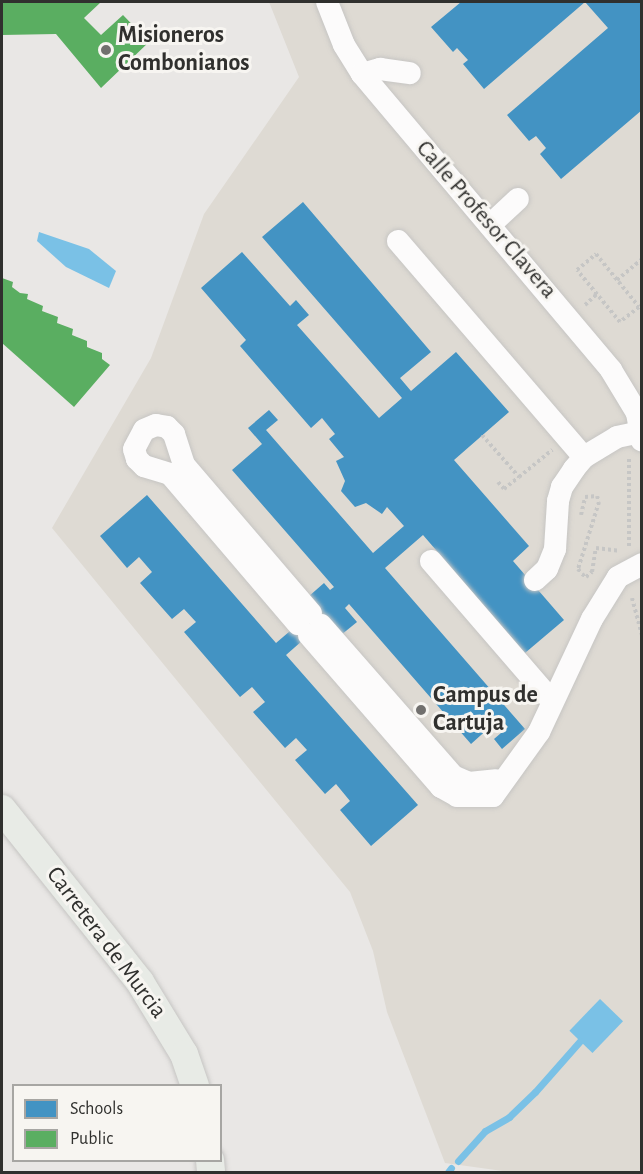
<!DOCTYPE html>
<html>
<head>
<meta charset="utf-8">
<style>
  body { margin:0 }
  #map { position:relative; width:643px; height:1174px; overflow:hidden; background:#e9e7e5; font-family:"Alegreya Sans",sans-serif }
  div>[style] { position:absolute }
  .built>* { inset:0; background:#dedad3 }
  .water>* { inset:0; background:#7ac1e6; transform-origin:0 0 }
  .schools>* { inset:0; background:#4393c3 }
  .public>* { inset:0; background:#5aae61 }
  .stream>* { height:7px; margin:-3.5px; padding:0 3.5px; transform-origin:3.5px; border-radius:3.5px; background:#7ac1e6 }
  .path>* { height:4px; margin-top:-2px; transform-origin:0; background:repeating-linear-gradient(90deg,#c6c6c5 0 3px,transparent 0 6px) }
  .roads { filter:drop-shadow(0 0 2px #c6c5c3) drop-shadow(0 0 2px #c6c5c3) }
  .minor>* { height:22px; margin:-11px; padding:0 11px; transform-origin:11px; border-radius:11px; background:#fcfbfb }
  .major>* { height:28px; margin:-14px; padding:0 14px; transform-origin:14px; border-radius:14px; background:#e8ebe6 }
  .dots>* { width:16px; height:16px; translate:-50% -50%; box-sizing:border-box; border:3px solid #f7f5f1; border-radius:50% }
  span { translate:-50% -50%; white-space:nowrap; text-align:center; line-height:1.15; -webkit-text-stroke:6px #f7f5f1; paint-order:stroke }
  .poi-label { font-size:24px; color:#30302e; font-weight:700 }
  .left { translate:0 -50%; text-align:left }
  .street-label { font-size:24px; color:#30302e }
  .frame { position:absolute; inset:0; border:3px solid #30302e; pointer-events:none }
  .legend { position:absolute; left:12px; top:1084px; width:210px; height:78px; box-sizing:border-box; background:#f7f5f1; border:2px solid #a7a6a3; margin:0; padding:8px 10px; list-style:none; font-size:18px; color:#30302e }
  .legend li { display:flex; align-items:center; gap:12px; height:30px }
  .legend b { width:30px; border:2px solid #a7a6a3 }
</style>
</head>
<body>
<div id="map">
  <div class="built">
    <div style="clip-path:polygon(269px 2px,641px 2px,641px 1172px,510px 1172px,445px 1163px,387px 1012px,373px 951px,350px 892px,52px 528px,151px 358px,204px 214px,299px 77px)"></div>
  </div>
  <div class="water">
    <div style="clip-path:polygon(39px 232px,89px 249px,116px 271px,109px 288px,66px 267px,37px 241px)"></div>
    <div style="left:600px;top:999px;width:32px;height:44px;rotate:44deg"></div>
  </div>
  <div class="schools">
    <div style="clip-path:polygon(461px 2px,642px 2px,642px 110px,561px 179px,540px 154px,546px 148px,536px 136px,529px 141px,507px 115px,608px 28px,585px 2px,484px 89px,463px 64px,468px 60px,457px 48px,453px 52px,431px 27px)"></div>
    <div style="clip-path:polygon(303px 202px,431px 352px,400px 378px,411px 391px,456px 352px,509px 412px,454px 460px,529px 546px,513px 561px,564px 620px,525px 653px,423px 535px,385px 568px,525px 729px,502px 749px,494px 739px,508px 727px,500px 718px,471px 744px,349px 604px,345px 608px,357px 622px,341px 635px,327px 619px,286px 655px,418px 805px,371px 846px,340px 810px,350px 801px,336px 784px,325px 794px,295px 760px,307px 750px,296px 738px,285px 748px,253px 712px,265px 702px,252px 687px,240px 697px,184px 632px,196px 622px,184px 609px,172px 619px,140px 583px,152px 572px,139px 557px,127px 568px,100px 536px,147px 495px,276px 643px,317px 608px,308px 597px,324px 583px,330px 590px,334px 587px,232px 470px,262px 444px,248px 428px,269px 410px,278px 420px,266px 430px,373px 553px,404px 526px,387px 507px,382px 514px,366px 503px,355px 507px,341px 491px,345px 481px,336px 461px,344px 457px,329px 439px,335px 434px,322px 418px,311px 428px,240px 346px,246px 340px,201px 288px,242px 252px,290px 306px,296px 300px,309px 315px,297px 325px,379px 418px,402px 398px,262px 237px)"></div>
  </div>
  <div class="public">
    <div style="clip-path:polygon(2px 2px,101px 2px,84px 18px,101px 35px,123px 15px,149px 42px,101px 88px,56px 34px,2px 35px)"></div>
    <div style="clip-path:polygon(2px 278px,13px 282px,12px 287px,20px 293px,28px 294px,27px 299px,43px 306px,42px 311px,58px 317px,57px 323px,73px 329px,72px 335px,87px 341px,87px 347px,102px 353px,102px 359px,110px 365px,74px 407px,2px 343px)"></div>
  </div>
  <div class="stream">
    <div style="left:458px;top:1161px;width:40px;rotate:-48deg"></div>
    <div style="left:485px;top:1131px;width:28px;rotate:-30deg"></div>
    <div style="left:509px;top:1117px;width:36px;rotate:-44deg"></div>
    <div style="left:535px;top:1092px;width:68px;rotate:-48.6deg"></div>
    <div style="left:448px;top:1172px;width:5px;rotate:-53deg"></div>
  </div>
  <div class="path">
    <div style="left:596px;top:254px;width:68px;rotate:50.9deg"></div>
    <div style="left:639px;top:307px;width:24px;rotate:142deg"></div>
    <div style="left:620px;top:322px;width:67px;rotate:-129.6deg"></div>
    <div style="left:577px;top:270px;width:25px;rotate:-40deg"></div>
    <div style="left:617px;top:280px;width:33px;rotate:-40deg"></div>
    <div style="left:585px;top:305px;width:16px;rotate:-43deg"></div>
    <div style="left:482px;top:435px;width:56px;rotate:48.6deg"></div>
    <div style="left:519px;top:477px;width:43px;rotate:-39.3deg"></div>
    <div style="left:498px;top:482px;width:9px;rotate:49deg"></div>
    <div style="left:504px;top:489px;width:19px;rotate:-39deg"></div>
    <div style="left:581px;top:515px;width:18px;rotate:-77deg"></div>
    <div style="left:585px;top:497px;width:12px;rotate:-5deg"></div>
    <div style="left:597px;top:496px;width:6px;rotate:72deg"></div>
    <div style="left:599px;top:502px;width:70px;rotate:107.4deg"></div>
    <div style="left:578px;top:569px;width:6px;rotate:51deg"></div>
    <div style="left:582px;top:574px;width:5px;rotate:37deg"></div>
    <div style="left:586px;top:577px;width:8px;rotate:-40deg"></div>
    <div style="left:592px;top:572px;width:24px;rotate:-81deg"></div>
    <div style="left:596px;top:548px;width:23px;rotate:7deg"></div>
    <div style="left:629px;top:546px;width:88px;rotate:-90deg"></div>
    <div style="left:632px;top:598px;width:38px;rotate:75deg"></div>
  </div>
  <div class="roads">
    <div class="minor">
      <div style="left:327px;top:2px;width:46px;rotate:68.4deg"></div>
      <div style="left:344px;top:45px;width:34px;rotate:58deg"></div>
      <div style="left:362px;top:74px;width:387px;rotate:49.9deg"></div>
      <div style="left:611px;top:370px;width:50px;rotate:58.8deg"></div>
      <div style="left:637px;top:413px;width:28px;rotate:80deg"></div>
      <div style="left:362px;top:74px;width:19px;rotate:-16deg"></div>
      <div style="left:380px;top:69px;width:30px;rotate:8deg"></div>
      <div style="left:490px;top:225px;width:38px;rotate:-43deg"></div>
      <div style="left:398px;top:241px;width:285px;rotate:49.3deg"></div>
      <div style="left:431px;top:561px;width:184px;rotate:49.2deg"></div>
      <div style="left:535px;top:580px;width:16px;rotate:-43deg"></div>
      <div style="left:547px;top:569px;width:22px;rotate:-68deg"></div>
      <div style="left:555px;top:549px;width:48px;rotate:-86.4deg"></div>
      <div style="left:558px;top:501px;width:15px;rotate:-74deg"></div>
      <div style="left:562px;top:487px;width:22px;rotate:-56deg"></div>
      <div style="left:574px;top:469px;width:16px;rotate:-50deg"></div>
      <div style="left:584px;top:457px;width:39px;rotate:-31deg"></div>
      <div style="left:617px;top:437px;width:24px;rotate:-12deg"></div>
      <div style="left:298px;top:624px;width:197px;rotate:-130.5deg"></div>
      <div style="left:170px;top:474px;width:27px;rotate:-163deg"></div>
      <div style="left:144px;top:466px;width:10px;rotate:-135deg"></div>
      <div style="left:137px;top:459px;width:10px;rotate:-107deg"></div>
      <div style="left:134px;top:449px;width:21px;rotate:-62deg"></div>
      <div style="left:144px;top:430px;width:13px;rotate:-23deg"></div>
      <div style="left:156px;top:425px;width:11px;rotate:10deg"></div>
      <div style="left:167px;top:427px;width:10px;rotate:45deg"></div>
      <div style="left:174px;top:434px;width:33px;rotate:72deg"></div>
      <div style="left:184px;top:465px;width:195px;rotate:49.4deg"></div>
      <div style="left:321px;top:625px;width:201px;rotate:48.8deg"></div>
      <div style="left:453px;top:776px;width:17px;rotate:24deg"></div>
      <div style="left:469px;top:783px;width:27px;rotate:-6deg"></div>
      <div style="left:309px;top:635px;width:201px;rotate:49deg"></div>
      <div style="left:441px;top:787px;width:18px;rotate:29deg"></div>
      <div style="left:457px;top:796px;width:36px"></div>
      <div style="left:493px;top:796px;width:79px;rotate:-54.3deg"></div>
      <div style="left:539px;top:732px;width:125px;rotate:-64.9deg"></div>
      <div style="left:592px;top:619px;width:49px;rotate:-58.2deg"></div>
      <div style="left:618px;top:577px;width:27px;rotate:-28deg"></div>
    </div>
    <div class="major">
      <div style="left:2px;top:809px;width:221px;rotate:51.4deg"></div>
      <div style="left:140px;top:982px;width:84px;rotate:58.6deg"></div>
      <div style="left:184px;top:1054px;width:34px;rotate:71deg"></div>
      <div style="left:210px;top:1160px;width:12px;rotate:85deg"></div>
    </div>
  </div>
  <div class="dots">
    <div style="left:106px;top:50px;background:#71706e"></div>
    <div style="left:421px;top:710px;background:#71706e"></div>
  </div>
  <div class="poi-label">
    <span class="left" style="left:118px;top:50px">Misioneros<br>Combonianos</span>
    <span class="left" style="left:433px;top:710px">Campus de<br>Cartuja</span>
  </div>
  <div class="street-label">
    <span style="left:486px;top:220px;rotate:49deg">Calle Profesor Clavera</span>
    <span style="left:106px;top:943px;rotate:53deg">Carretera de Murcia</span>
  </div>
  <div class="frame"></div>
  <ul class="legend">
  <li><b style="height:16px;background:#4393c3"></b>Schools</li>
  <li><b style="height:16px;background:#5aae61"></b>Public</li>
  </ul>
</div>
</body>
</html>
